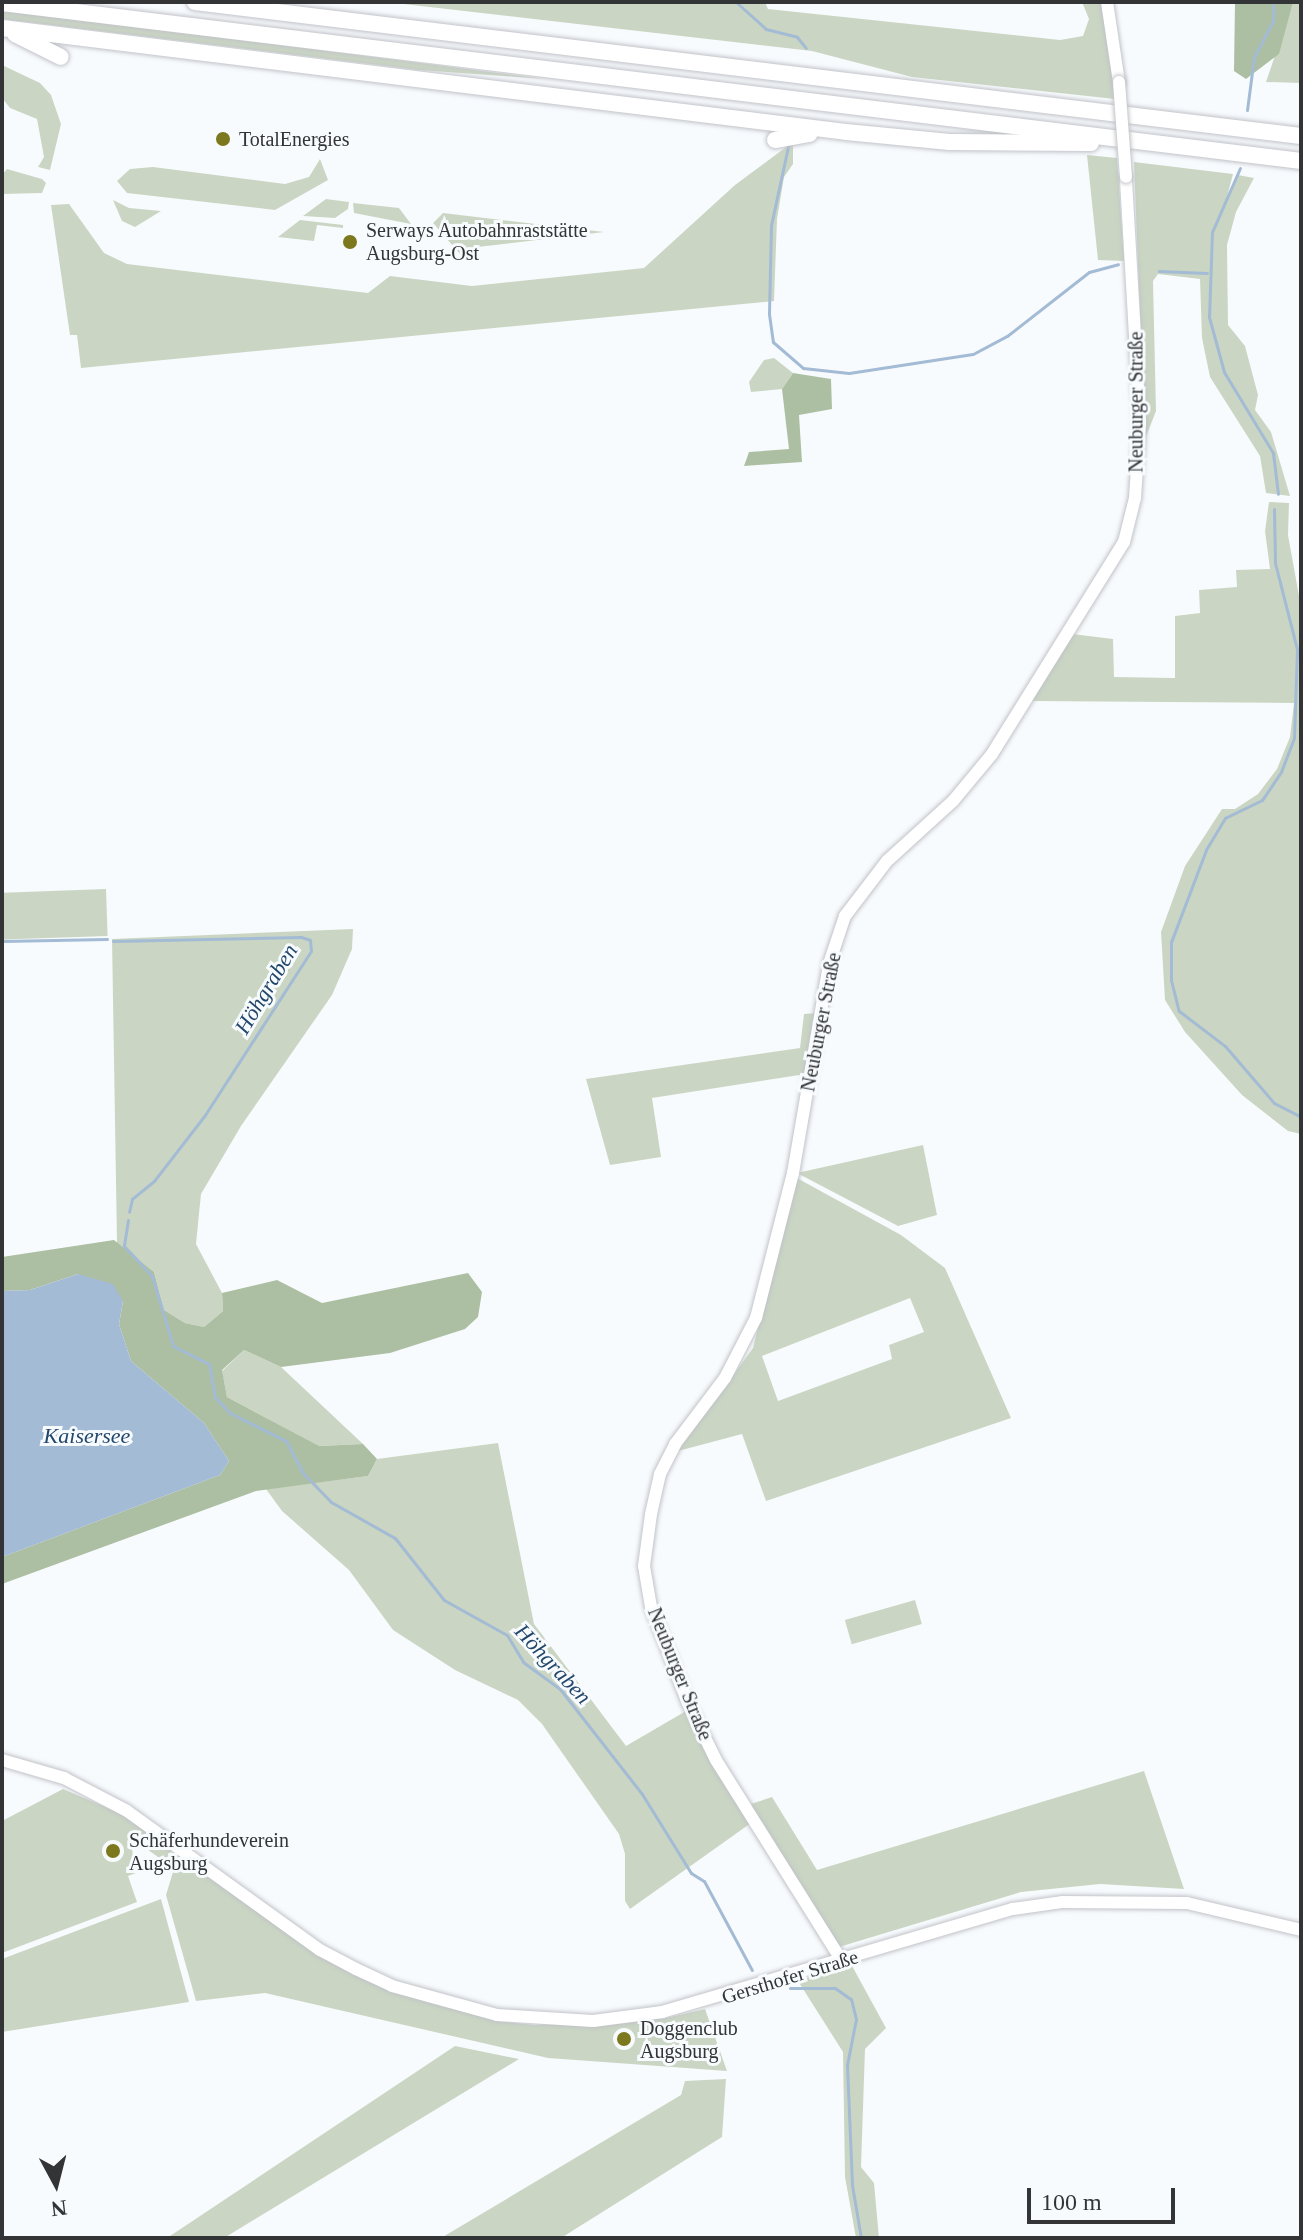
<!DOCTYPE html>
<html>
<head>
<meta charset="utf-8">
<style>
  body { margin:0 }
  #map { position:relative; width:1303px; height:2240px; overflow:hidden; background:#f8fbfe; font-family:"Times New Roman",serif }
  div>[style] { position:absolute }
  .green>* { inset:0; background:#cad6c3; transform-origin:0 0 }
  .forest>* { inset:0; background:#adbfa2 }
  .water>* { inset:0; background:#a3bbd4 }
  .stream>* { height:3px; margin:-1.5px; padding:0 1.5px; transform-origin:1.5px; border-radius:1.5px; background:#a3bbd4 }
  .roads { filter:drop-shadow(0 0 2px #c1c3c8) drop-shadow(0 0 2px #c1c3c8) }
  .secondary>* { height:12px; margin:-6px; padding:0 6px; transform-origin:6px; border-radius:6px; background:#fff }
  .highway>* { height:16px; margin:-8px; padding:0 8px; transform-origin:8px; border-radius:8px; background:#fff }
  .bridges { filter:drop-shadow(0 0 2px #c1c3c8) drop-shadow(0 0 2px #c1c3c8) }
  .secondary-bridge>* { height:12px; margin:-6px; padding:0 6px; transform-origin:6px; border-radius:6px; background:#fff }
  .dots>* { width:22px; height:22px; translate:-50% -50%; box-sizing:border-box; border:4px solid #f8fbfe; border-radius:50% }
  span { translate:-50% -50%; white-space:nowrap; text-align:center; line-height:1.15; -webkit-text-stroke:6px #f8fbfe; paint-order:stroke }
  .poi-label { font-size:20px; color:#333436 }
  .left { translate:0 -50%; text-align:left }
  .street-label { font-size:20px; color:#333436 }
  .water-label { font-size:22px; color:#22476b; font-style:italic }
  .frame { position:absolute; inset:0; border:4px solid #333436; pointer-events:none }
  .north { position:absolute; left:16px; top:2144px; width:80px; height:80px; -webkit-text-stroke:6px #f8fbfe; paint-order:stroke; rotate:173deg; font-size:22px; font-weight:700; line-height:32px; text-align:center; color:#333436 }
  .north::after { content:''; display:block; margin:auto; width:28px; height:36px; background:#333436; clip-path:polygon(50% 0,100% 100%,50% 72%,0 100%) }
  .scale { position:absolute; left:1027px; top:2188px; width:148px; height:36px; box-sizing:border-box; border:4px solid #333436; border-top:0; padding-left:10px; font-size:24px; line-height:28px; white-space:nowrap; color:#333436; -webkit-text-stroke:6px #f8fbfe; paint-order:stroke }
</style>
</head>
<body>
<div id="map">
  <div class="green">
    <div style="clip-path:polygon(386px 2px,765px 2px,768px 9px,1060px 40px,1083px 36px,1089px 19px,1082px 2px,1103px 2px,1115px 99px,912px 77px,812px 51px)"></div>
    <div style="clip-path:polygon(1293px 2px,1301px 2px,1301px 83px,1266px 82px)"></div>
    <div style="clip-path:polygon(2px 11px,256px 42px,545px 79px,419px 70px,2px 19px)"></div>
    <div style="clip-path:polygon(2px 65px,40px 83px,51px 95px,61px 124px,50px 170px,38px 167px,44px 157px,37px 119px,10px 108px,2px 98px)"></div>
    <div style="clip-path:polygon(793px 142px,793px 164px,784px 177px,777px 219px,774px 301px,81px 368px,77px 335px,70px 335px,51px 205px,69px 204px,104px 253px,127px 264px,368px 293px,390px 276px,472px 286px,644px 268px,735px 185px)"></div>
    <div style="clip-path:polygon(1087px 155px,1117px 158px,1124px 261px,1098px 260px)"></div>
    <div style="clip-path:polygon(320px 159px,328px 180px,275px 210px,127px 193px,117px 181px,130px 169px,153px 167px,285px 184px,309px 177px)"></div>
    <div style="clip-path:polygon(1134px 162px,1233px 174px,1227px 197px,1238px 175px,1254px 178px,1236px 212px,1227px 245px,1228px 325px,1245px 346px,1258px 395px,1255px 410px,1271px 432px,1290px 496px,1266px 493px,1260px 456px,1210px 377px,1202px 338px,1200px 279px,1158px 274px,1153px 281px,1156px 411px,1145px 439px)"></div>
    <div style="clip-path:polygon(7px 169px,42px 179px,46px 183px,42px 193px,2px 194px,2px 175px)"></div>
    <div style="clip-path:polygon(326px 199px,349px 202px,348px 209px,335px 218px,303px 216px)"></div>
    <div style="clip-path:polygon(113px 200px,129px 208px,161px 211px,135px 227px,122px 221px)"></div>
    <div style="clip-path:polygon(353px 203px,399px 208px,411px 224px,354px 213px)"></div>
    <div style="clip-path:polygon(443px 213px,604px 232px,469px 248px,477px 259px,460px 254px,433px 223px)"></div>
    <div style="clip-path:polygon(300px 220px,343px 225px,343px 228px,317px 225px,314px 241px,278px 237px)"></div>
    <div style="clip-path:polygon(774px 358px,793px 373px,782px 389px,751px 392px,749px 382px,764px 360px)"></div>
    <div style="clip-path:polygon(1269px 502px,1289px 503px,1288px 535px,1301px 607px,1301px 1134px,1288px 1131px,1242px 1095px,1185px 1032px,1165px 1000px,1161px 932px,1185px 866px,1222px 809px,1235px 809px,1258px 794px,1277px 769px,1290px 737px,1294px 703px,1029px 701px,1072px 634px,1113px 639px,1114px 677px,1175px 678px,1175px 616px,1200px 613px,1199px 590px,1237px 587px,1236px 570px,1270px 569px,1265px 531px)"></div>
    <div style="left:106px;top:889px;width:47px;height:104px;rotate:88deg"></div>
    <div style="clip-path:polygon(353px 929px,352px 949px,332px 995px,241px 1126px,201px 1194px,196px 1244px,222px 1293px,223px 1311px,204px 1327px,185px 1323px,164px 1310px,154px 1272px,117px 1243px,112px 939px)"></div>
    <div style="clip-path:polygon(817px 1013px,806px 1074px,652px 1098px,661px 1157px,610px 1165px,586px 1079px,800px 1048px,804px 1014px)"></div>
    <div style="clip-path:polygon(923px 1145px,937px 1215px,898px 1226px,797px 1173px)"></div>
    <div style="clip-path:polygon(evenodd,795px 1177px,901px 1235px,945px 1268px,1011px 1418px,766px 1501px,742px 1434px,678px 1451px,753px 1348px,795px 1177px,910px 1298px,924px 1332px,889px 1345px,892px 1359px,778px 1401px,762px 1356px,910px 1298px)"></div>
    <div style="clip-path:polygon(244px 1350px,281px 1367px,363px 1444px,318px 1446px,227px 1397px,222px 1371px)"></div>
    <div style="clip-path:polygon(498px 1443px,534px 1624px,626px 1746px,686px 1711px,751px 1823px,630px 1909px,625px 1901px,625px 1854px,619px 1834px,542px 1724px,518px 1700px,455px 1670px,393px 1630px,349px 1570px,282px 1511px,266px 1489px,368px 1476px,377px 1459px)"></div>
    <div style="left:915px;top:1600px;width:25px;height:73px;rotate:74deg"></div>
    <div style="clip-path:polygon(1144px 1771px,1184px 1889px,1100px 1884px,1021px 1892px,839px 1947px,748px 1805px,772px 1797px,817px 1870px)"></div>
    <div style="clip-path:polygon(63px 1789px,124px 1815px,173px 1847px,165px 1862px,130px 1837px,136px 1873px,128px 1876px,137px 1902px,2px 1953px,2px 1821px)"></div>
    <div style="clip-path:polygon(179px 1852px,393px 1992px,497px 2021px,534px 2025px,662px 2019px,705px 2009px,727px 2071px,548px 2058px,265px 1993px,196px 2001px,166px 1895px)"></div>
    <div style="clip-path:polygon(161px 1899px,189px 2002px,2px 2032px,2px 1959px)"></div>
    <div style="clip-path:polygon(851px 1964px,886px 2028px,865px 2049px,861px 2167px,874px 2183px,879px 2238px,856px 2238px,845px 2177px,843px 2052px,798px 1981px)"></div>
    <div style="clip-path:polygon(455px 2046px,519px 2059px,224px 2238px,167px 2238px)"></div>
    <div style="clip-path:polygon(726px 2079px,722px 2137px,561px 2238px,441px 2238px,681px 2095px,685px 2081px)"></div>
  </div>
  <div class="forest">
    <div style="clip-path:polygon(1235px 2px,1293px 2px,1279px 54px,1246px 79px,1234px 71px)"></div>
    <div style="clip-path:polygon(793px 373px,831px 379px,832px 409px,799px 415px,802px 462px,744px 466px,749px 452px,789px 449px,782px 389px)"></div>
    <div style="clip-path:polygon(114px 1240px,154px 1272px,164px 1310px,185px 1323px,204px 1327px,223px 1311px,222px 1293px,277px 1280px,322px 1303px,468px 1273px,482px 1292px,478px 1317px,465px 1329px,390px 1353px,281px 1367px,244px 1350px,222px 1370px,227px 1397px,319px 1446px,363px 1444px,377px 1459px,368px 1476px,256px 1491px,2px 1584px,2px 1557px,220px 1475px,229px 1461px,204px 1423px,131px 1361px,119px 1324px,123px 1301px,78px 1274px,30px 1290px,2px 1291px,2px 1257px)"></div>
  </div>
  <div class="water">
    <div style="clip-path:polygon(78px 1274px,113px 1284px,123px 1301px,119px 1324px,131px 1361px,204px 1423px,229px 1461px,220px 1475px,2px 1557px,2px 1291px,30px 1290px)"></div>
  </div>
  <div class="stream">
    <div style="left:736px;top:2px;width:40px;rotate:42deg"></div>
    <div style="left:766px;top:29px;width:32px;rotate:14deg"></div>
    <div style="left:797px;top:37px;width:14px;rotate:51deg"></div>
    <div style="left:1247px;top:110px;width:53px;rotate:-82.5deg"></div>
    <div style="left:1254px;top:57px;width:41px;rotate:-62.2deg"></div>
    <div style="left:1273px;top:21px;width:19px;rotate:-90deg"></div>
    <div style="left:789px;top:142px;width:85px;rotate:102.2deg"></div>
    <div style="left:771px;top:225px;width:89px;rotate:91.3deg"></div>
    <div style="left:769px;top:314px;width:28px;rotate:82deg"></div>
    <div style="left:773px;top:342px;width:40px;rotate:41deg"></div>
    <div style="left:803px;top:368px;width:46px;rotate:6.2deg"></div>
    <div style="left:849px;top:373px;width:125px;rotate:-8.7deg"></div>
    <div style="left:973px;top:354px;width:38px;rotate:-28deg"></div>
    <div style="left:1007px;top:336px;width:104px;rotate:-38deg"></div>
    <div style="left:1089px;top:272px;width:30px;rotate:-15deg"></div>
    <div style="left:1240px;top:168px;width:70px;rotate:113.6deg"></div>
    <div style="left:1212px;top:232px;width:85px;rotate:92deg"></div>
    <div style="left:1209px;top:317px;width:57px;rotate:74.7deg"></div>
    <div style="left:1224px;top:372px;width:95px;rotate:58.8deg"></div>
    <div style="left:1273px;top:453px;width:41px;rotate:83deg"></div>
    <div style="left:1159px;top:271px;width:48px;rotate:2.4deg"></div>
    <div style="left:1274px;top:509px;width:54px;rotate:88.9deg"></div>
    <div style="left:1275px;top:563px;width:89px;rotate:75.7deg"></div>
    <div style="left:1297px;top:649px;width:89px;rotate:91.9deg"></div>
    <div style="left:1294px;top:738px;width:36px;rotate:111deg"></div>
    <div style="left:1281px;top:772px;width:34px;rotate:124deg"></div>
    <div style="left:1262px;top:800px;width:41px;rotate:154.1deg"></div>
    <div style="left:1225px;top:818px;width:37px;rotate:121deg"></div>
    <div style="left:1206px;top:850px;width:98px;rotate:110.8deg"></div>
    <div style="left:1171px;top:942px;width:38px;rotate:90deg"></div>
    <div style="left:1171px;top:980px;width:32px;rotate:76deg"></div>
    <div style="left:1179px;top:1011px;width:58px;rotate:37.3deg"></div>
    <div style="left:1225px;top:1046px;width:75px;rotate:49.3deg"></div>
    <div style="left:1274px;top:1103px;width:30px;rotate:27deg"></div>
    <div style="left:2px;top:941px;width:105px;rotate:-1.1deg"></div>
    <div style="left:113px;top:941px;width:188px;rotate:-1.2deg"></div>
    <div style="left:301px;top:937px;width:9px;rotate:18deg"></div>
    <div style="left:310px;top:940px;width:11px;rotate:85deg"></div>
    <div style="left:311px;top:951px;width:195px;rotate:122.9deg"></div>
    <div style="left:205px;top:1115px;width:83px;rotate:127.7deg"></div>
    <div style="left:154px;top:1181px;width:28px;rotate:141deg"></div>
    <div style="left:132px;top:1199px;width:13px;rotate:103deg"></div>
    <div style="left:128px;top:1220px;width:26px;rotate:99deg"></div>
    <div style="left:124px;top:1246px;width:41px;rotate:47deg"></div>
    <div style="left:152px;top:1276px;width:73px;rotate:73.3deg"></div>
    <div style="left:173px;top:1346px;width:40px;rotate:26.6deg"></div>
    <div style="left:209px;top:1364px;width:34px;rotate:80deg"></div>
    <div style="left:215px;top:1397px;width:22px;rotate:47deg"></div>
    <div style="left:230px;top:1413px;width:63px;rotate:26.6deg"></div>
    <div style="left:286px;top:1441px;width:36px;rotate:62deg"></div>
    <div style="left:303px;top:1473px;width:40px;rotate:46deg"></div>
    <div style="left:331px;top:1502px;width:73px;rotate:29.4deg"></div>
    <div style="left:395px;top:1538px;width:79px;rotate:51.7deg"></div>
    <div style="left:444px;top:1600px;width:72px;rotate:29.1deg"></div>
    <div style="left:507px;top:1635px;width:31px;rotate:59deg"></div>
    <div style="left:523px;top:1662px;width:46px;rotate:36.1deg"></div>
    <div style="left:560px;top:1689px;width:133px;rotate:52deg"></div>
    <div style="left:642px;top:1794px;width:93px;rotate:58.2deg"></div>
    <div style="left:691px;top:1873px;width:15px;rotate:32deg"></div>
    <div style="left:704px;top:1881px;width:101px;rotate:61.7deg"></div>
    <div style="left:790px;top:1988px;width:45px"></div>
    <div style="left:835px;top:1988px;width:19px;rotate:35deg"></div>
    <div style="left:851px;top:1999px;width:21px;rotate:76deg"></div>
    <div style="left:856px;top:2019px;width:47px;rotate:101.1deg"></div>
    <div style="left:847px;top:2065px;width:120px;rotate:87.6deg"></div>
    <div style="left:852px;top:2185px;width:54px;rotate:80.4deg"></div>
  </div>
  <div class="roads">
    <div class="secondary">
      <div style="left:1107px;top:2px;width:81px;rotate:81.5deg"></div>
      <div style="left:2px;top:1760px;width:65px;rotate:16.2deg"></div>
      <div style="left:64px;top:1778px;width:71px;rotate:27.6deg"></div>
      <div style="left:127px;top:1811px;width:238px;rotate:35.8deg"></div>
      <div style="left:320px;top:1950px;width:41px;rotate:27.8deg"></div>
      <div style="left:356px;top:1969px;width:40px;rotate:25deg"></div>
      <div style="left:392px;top:1986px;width:109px;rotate:15.4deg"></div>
      <div style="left:497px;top:2015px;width:96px;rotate:3.6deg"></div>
      <div style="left:593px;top:2021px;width:70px;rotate:-7.4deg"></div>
      <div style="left:662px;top:2012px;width:366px;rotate:-16.4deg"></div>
      <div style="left:1013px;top:1909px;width:49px;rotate:-8.1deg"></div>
      <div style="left:1062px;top:1902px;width:125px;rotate:0.5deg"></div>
      <div style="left:1187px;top:1903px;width:117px;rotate:13.3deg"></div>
      <div style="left:842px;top:1961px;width:237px;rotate:-122.1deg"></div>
      <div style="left:716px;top:1760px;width:64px;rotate:-116.2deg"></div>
      <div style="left:688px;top:1703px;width:103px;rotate:-111.1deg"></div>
      <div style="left:651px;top:1607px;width:42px;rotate:-99.7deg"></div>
      <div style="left:644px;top:1566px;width:52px;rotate:-82.3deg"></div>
      <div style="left:651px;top:1514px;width:41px;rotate:-77.3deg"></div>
      <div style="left:660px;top:1474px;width:34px;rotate:-63deg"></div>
      <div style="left:675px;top:1444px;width:83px;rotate:-52.9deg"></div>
      <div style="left:725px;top:1378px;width:68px;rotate:-62.7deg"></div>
      <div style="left:756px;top:1318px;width:150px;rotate:-75.7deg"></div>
      <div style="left:793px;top:1173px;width:212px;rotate:-80.2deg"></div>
      <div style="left:829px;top:964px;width:51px;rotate:-71.6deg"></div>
      <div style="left:845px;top:916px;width:69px;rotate:-52.6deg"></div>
      <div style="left:887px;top:861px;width:89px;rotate:-42.3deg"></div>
      <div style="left:953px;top:801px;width:61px;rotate:-50.3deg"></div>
      <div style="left:992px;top:754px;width:250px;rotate:-58.1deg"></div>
      <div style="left:1124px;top:542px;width:45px;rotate:-76deg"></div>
      <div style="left:1135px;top:498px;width:75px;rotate:-86.2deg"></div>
      <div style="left:1140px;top:423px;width:246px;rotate:-93.3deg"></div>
    </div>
    <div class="highway">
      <div style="left:195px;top:2px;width:1114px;rotate:6.91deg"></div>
      <div style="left:2px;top:3px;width:1309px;rotate:6.93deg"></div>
      <div style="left:2px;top:28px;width:850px;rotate:7.02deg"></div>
      <div style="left:846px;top:132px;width:104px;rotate:5.5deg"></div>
      <div style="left:950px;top:142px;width:141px;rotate:0.4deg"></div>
      <div style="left:15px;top:34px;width:51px;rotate:26.6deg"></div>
      <div style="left:775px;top:140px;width:35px;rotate:-10deg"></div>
    </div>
  </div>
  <div class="bridges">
    <div class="secondary-bridge">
      <div style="left:1119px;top:82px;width:95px;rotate:85.8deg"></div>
    </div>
  </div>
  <div class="dots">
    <div style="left:223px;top:139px;background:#7b781d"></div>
    <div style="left:350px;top:242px;background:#7b781d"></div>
    <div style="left:113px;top:1851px;background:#7b781d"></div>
    <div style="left:624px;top:2039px;background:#7b781d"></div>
  </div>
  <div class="poi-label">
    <span class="left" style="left:239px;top:139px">TotalEnergies</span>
    <span class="left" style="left:366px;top:242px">Serways Autobahnraststätte<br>Augsburg-Ost</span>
    <span class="left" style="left:129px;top:1852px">Schäferhundeverein<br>Augsburg</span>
    <span class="left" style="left:640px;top:2040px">Doggenclub<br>Augsburg</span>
  </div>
  <div class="street-label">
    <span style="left:1136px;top:402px;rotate:-90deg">Neuburger Straße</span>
    <span style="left:821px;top:1022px;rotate:-79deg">Neuburger Straße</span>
    <span style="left:680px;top:1674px;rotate:68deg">Neuburger Straße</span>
    <span style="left:790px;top:1977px;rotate:-17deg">Gersthofer Straße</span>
  </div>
  <div class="water-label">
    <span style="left:266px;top:989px;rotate:-59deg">Höhgraben</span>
    <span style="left:87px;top:1436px">Kaisersee</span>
    <span style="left:553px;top:1664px;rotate:47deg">Höhgraben</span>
  </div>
  <div class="frame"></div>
  <div class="north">N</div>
  <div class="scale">100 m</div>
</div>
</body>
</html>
